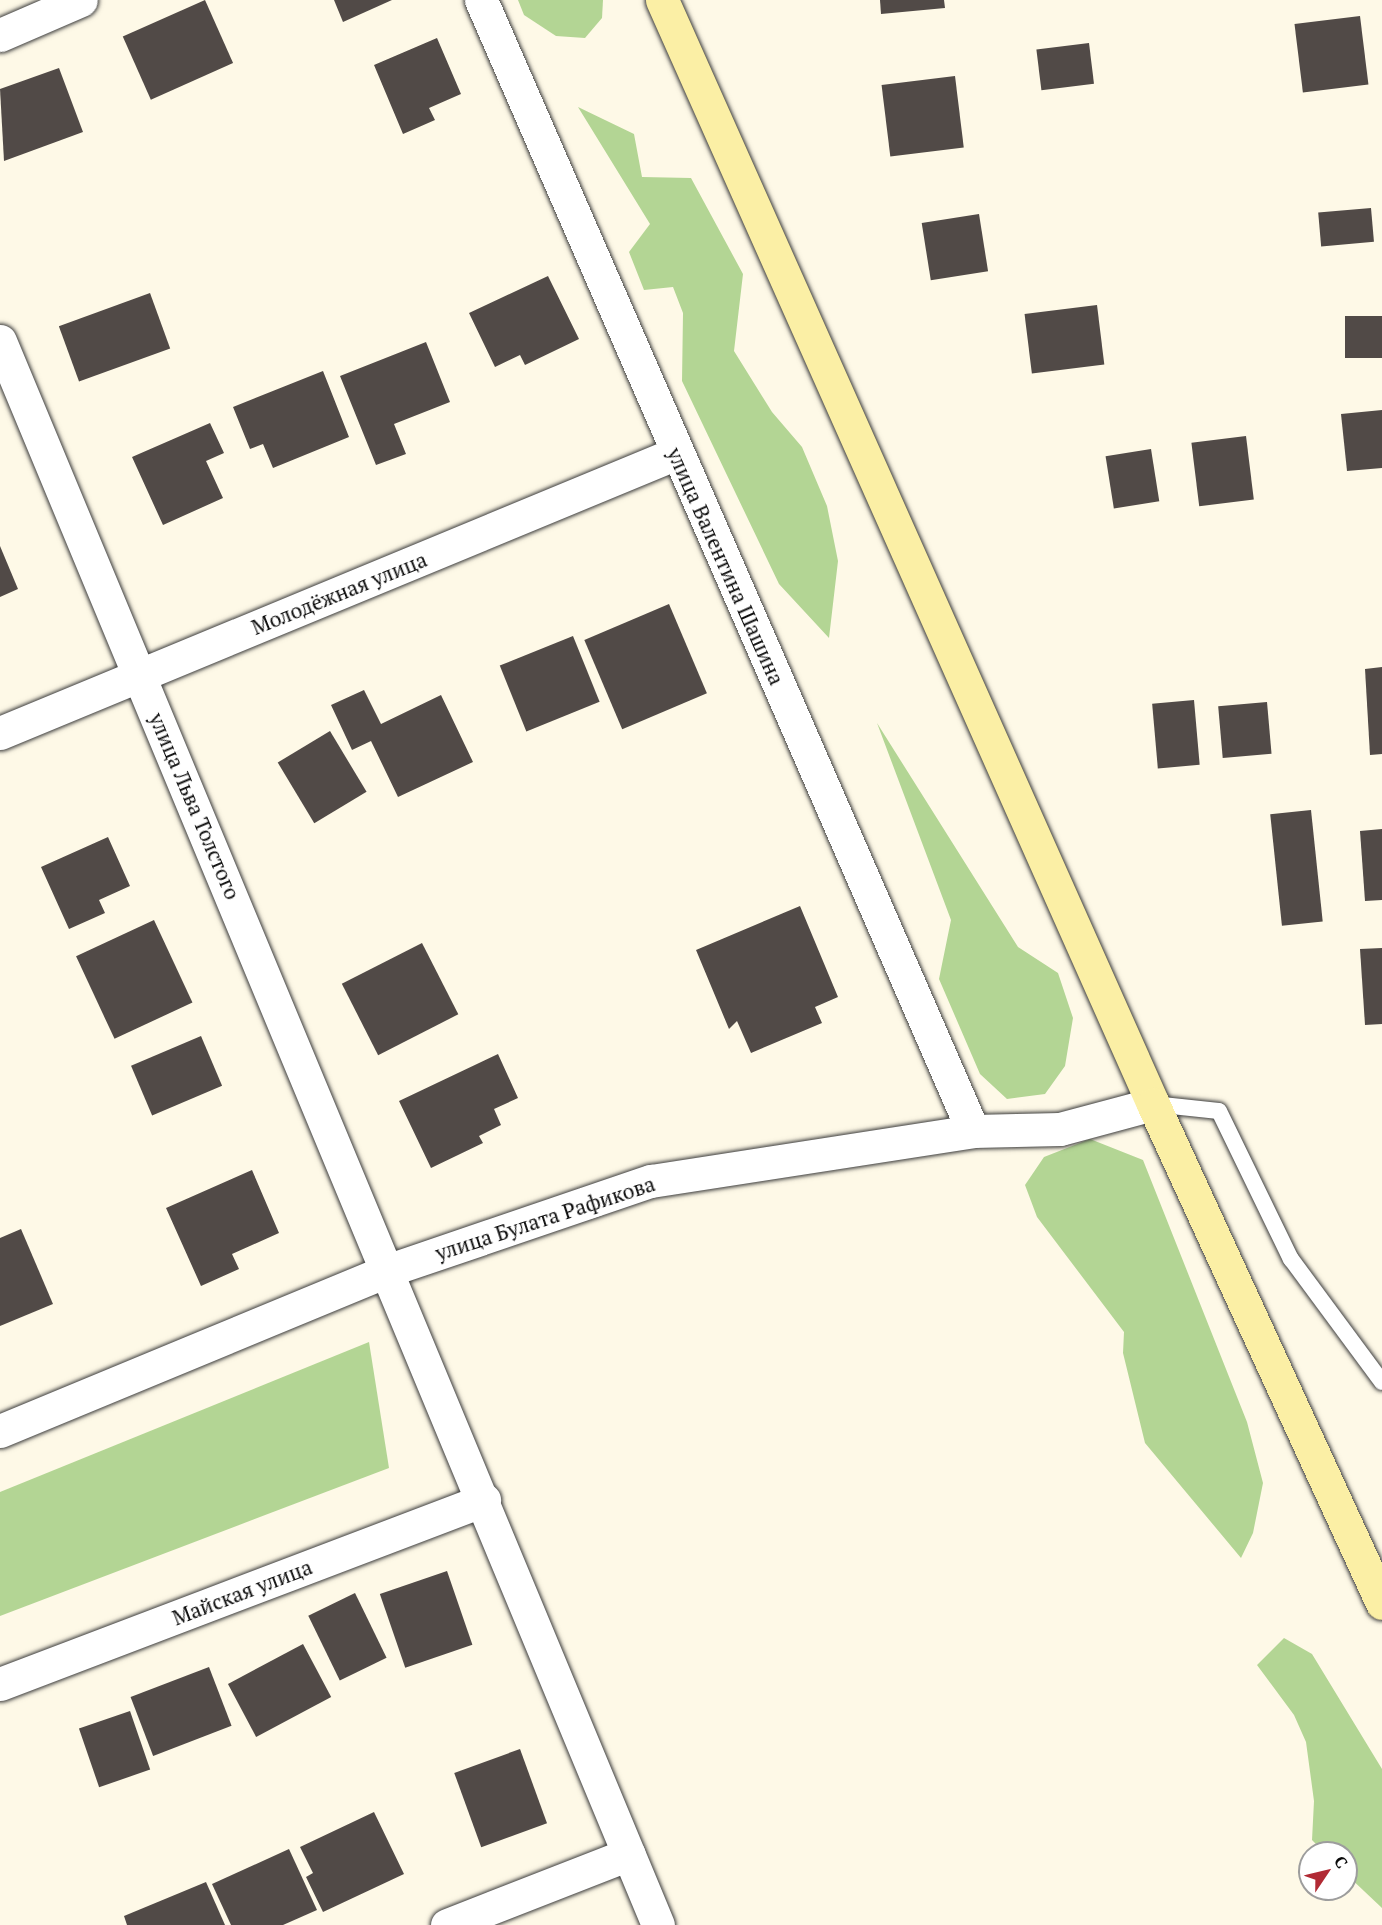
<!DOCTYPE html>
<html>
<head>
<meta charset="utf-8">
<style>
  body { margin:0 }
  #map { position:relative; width:1382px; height:1925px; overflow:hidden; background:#fef9e7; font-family:"PT Serif",serif }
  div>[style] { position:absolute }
  .forest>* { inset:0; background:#b3d594 }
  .building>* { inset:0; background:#514a47; transform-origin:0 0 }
  .roads { filter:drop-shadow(0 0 2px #3d3d3d) drop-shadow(0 0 2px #3d3d3d) }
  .lane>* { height:16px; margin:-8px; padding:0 8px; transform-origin:8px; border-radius:8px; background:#fff }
  .street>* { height:33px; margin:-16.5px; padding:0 16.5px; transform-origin:16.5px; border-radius:16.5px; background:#fff }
  .secondary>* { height:33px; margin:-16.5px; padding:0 16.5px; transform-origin:16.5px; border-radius:16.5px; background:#fbefa5 }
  span { translate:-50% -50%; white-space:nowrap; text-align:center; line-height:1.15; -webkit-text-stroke:6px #fff; paint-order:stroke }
  .street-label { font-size:21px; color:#0a0a0a }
  .north { position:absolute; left:1298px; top:1841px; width:60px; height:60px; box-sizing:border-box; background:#fff; border:2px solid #9d9d9d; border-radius:50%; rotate:55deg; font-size:16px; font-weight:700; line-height:24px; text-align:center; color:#0a0a0a }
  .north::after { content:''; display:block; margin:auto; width:21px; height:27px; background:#b12a34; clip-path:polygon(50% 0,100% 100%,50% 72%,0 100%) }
</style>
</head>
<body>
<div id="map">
  <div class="forest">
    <div style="clip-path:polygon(518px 0,603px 0,602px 18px,585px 38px,556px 36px,524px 15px)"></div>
    <div style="clip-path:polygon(578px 107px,634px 134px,642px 177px,691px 178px,743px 274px,734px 351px,772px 412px,802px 447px,827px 506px,838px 561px,829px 638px,779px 584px,682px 381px,683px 313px,673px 287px,644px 290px,629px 252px,650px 224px)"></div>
    <div style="clip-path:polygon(877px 723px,1018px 947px,1058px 973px,1073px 1018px,1065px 1066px,1045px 1094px,1007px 1099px,980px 1074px,939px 979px,951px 920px)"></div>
    <div style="clip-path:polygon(1090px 1139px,1143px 1160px,1247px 1422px,1263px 1483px,1253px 1533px,1241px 1558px,1145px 1443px,1123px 1353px,1124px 1332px,1037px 1217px,1025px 1185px,1044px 1157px)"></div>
    <div style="clip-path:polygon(369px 1342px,389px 1468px,0 1616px,0 1492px)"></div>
    <div style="clip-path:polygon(1284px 1638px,1312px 1654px,1382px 1769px,1382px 1908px,1346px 1874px,1346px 1853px,1325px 1853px,1312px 1840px,1314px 1801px,1306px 1742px,1294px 1715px,1257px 1665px)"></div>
  </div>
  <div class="building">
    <div style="left:205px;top:0;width:69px;height:90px;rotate:66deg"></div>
    <div style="clip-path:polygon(334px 0,392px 0,343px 22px)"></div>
    <div style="clip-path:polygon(880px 0,944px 0,945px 8px,881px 14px)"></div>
    <div style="left:1360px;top:16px;width:69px;height:66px;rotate:83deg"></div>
    <div style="clip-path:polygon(437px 38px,461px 94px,429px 108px,435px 120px,403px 134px,374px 65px)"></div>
    <div style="left:1089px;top:43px;width:41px;height:53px;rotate:83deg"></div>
    <div style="clip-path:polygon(59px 68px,83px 132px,4px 161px,0 89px)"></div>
    <div style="left:955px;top:76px;width:72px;height:74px;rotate:83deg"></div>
    <div style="left:1371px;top:208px;width:34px;height:53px;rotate:85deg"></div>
    <div style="left:979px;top:214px;width:58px;height:58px;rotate:81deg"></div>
    <div style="clip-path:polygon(548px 276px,579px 339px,525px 365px,520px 355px,495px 367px,469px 313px)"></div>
    <div style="left:150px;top:293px;width:59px;height:97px;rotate:70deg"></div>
    <div style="left:1097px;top:305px;width:60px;height:73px;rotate:83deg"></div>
    <div style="left:1382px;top:316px;width:42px;height:37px;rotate:90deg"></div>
    <div style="clip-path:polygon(426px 342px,450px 402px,394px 424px,406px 454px,376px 465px,340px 376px)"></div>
    <div style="clip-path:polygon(323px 371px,349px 437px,273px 468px,263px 444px,250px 449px,233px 407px)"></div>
    <div style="clip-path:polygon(1382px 410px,1382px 468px,1347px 471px,1341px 414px)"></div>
    <div style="clip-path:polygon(210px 423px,224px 453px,206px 461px,223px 498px,163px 525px,132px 457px)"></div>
    <div style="left:1246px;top:436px;width:64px;height:55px;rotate:83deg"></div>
    <div style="left:1151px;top:449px;width:53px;height:46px;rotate:81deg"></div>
    <div style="clip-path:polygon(0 546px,18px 589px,0 597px)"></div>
    <div style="left:669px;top:604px;width:97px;height:92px;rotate:67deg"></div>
    <div style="left:573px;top:636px;width:71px;height:79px;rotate:68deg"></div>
    <div style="clip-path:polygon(1382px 667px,1382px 754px,1370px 755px,1365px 669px)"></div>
    <div style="clip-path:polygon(364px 690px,381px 724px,441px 695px,473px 762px,398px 797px,371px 741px,352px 750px,331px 705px)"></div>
    <div style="left:1194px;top:700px;width:65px;height:42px;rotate:85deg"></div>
    <div style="left:1267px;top:702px;width:52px;height:49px;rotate:85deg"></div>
    <div style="left:330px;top:731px;width:71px;height:61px;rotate:59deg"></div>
    <div style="left:1311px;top:810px;width:112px;height:41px;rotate:84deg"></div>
    <div style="clip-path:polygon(1382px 829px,1382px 900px,1365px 901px,1360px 831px)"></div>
    <div style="clip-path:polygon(108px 837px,130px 886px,99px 900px,105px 913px,69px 929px,41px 867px)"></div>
    <div style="clip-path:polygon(800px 906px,838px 997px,815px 1007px,822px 1023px,751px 1053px,737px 1021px,729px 1029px,696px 950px)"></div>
    <div style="left:154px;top:920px;width:91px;height:86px;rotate:65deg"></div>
    <div style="left:422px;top:943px;width:80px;height:90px;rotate:63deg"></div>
    <div style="clip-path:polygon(1382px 948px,1382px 1024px,1365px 1025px,1360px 949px)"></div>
    <div style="left:201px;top:1036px;width:54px;height:76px;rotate:67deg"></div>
    <div style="clip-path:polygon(498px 1054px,518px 1098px,494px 1109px,501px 1125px,479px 1136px,483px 1143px,431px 1168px,399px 1101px)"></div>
    <div style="clip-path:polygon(252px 1170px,279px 1233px,232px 1254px,239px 1269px,201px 1286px,166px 1208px)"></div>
    <div style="clip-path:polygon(21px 1229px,53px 1304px,0 1326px,0 1238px)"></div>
    <div style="left:447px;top:1571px;width:78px;height:71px;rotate:71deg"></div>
    <div style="left:355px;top:1593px;width:72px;height:52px;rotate:64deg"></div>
    <div style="left:303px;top:1644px;width:60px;height:85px;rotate:62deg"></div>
    <div style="left:209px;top:1667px;width:63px;height:84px;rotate:69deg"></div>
    <div style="left:130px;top:1711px;width:62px;height:54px;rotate:71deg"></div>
    <div style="left:520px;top:1749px;width:79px;height:70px;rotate:70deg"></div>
    <div style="clip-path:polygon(374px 1812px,404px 1874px,323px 1912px,306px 1877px,313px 1873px,300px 1847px)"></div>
    <div style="clip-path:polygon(289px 1849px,317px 1910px,283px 1925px,231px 1925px,212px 1884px)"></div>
    <div style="clip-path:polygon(206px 1882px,225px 1925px,127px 1925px,124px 1916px)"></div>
  </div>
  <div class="roads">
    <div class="lane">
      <div style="left:1153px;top:1104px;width:66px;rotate:6.1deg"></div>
      <div style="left:1219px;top:1111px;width:165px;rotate:64.1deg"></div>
      <div style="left:1291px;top:1259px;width:153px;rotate:53.5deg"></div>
    </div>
    <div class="street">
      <div style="left:481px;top:0;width:1233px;rotate:66.49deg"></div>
      <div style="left:0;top:35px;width:88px;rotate:-23.4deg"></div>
      <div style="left:0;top:341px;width:1715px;rotate:67.44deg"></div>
      <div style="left:0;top:733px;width:733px;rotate:-22.47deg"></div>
      <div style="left:0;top:1431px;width:421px;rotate:-22.5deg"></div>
      <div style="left:389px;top:1270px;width:277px;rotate:-18.8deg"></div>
      <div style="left:651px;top:1181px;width:326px;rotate:-8.8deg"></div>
      <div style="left:973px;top:1131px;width:87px;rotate:-1.3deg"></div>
      <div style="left:1060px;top:1129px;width:96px;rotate:-15deg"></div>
      <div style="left:0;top:1684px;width:518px;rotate:-20.82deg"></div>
      <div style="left:447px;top:1925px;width:195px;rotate:-21.3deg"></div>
    </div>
    <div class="secondary">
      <div style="left:662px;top:0;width:1208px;rotate:66.02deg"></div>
      <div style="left:1153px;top:1104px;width:549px;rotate:65.35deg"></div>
    </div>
  </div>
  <div class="street-label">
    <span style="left:726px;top:566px;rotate:66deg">улица Валентина Шашина</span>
    <span style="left:339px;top:593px;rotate:-22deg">Молодёжная улица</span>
    <span style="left:195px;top:806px;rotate:67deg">улица Льва Толстого</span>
    <span style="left:545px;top:1218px;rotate:-18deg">улица Булата Рафикова</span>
    <span style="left:242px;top:1592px;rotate:-21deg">Майская улица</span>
  </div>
  <div class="north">С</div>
</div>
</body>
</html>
